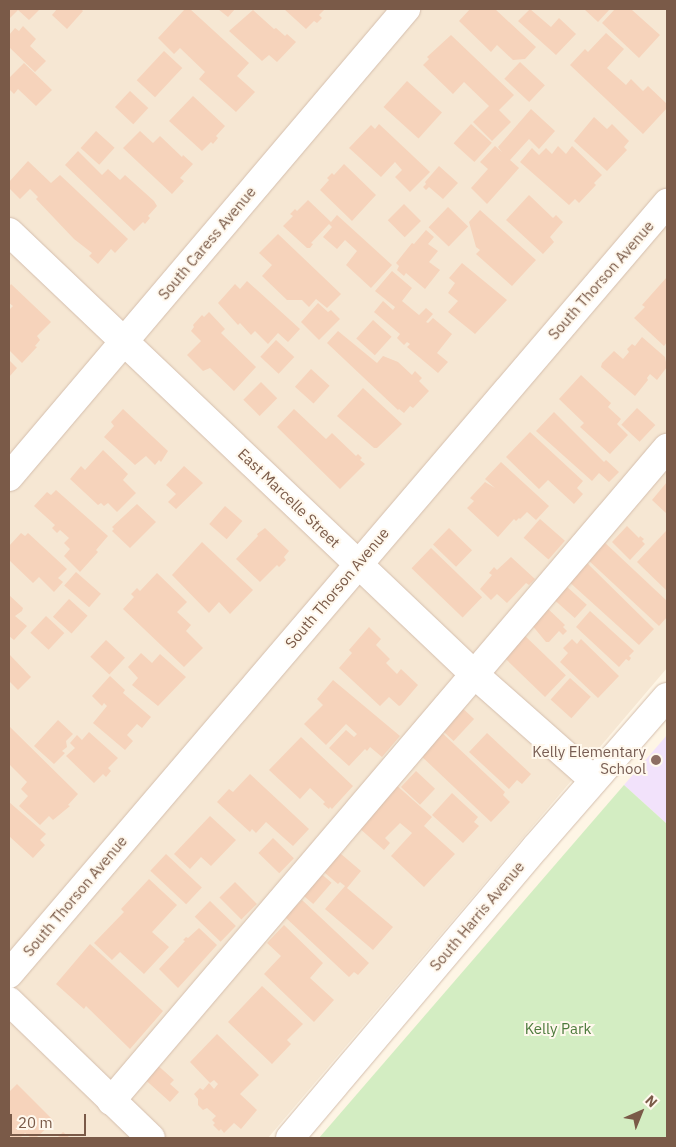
<!DOCTYPE html>
<html>
<head>
<meta charset="utf-8">
<style>
  body { margin:0 }
  #map { position:relative; width:676px; height:1147px; overflow:hidden; background:#fef5e5; font-family:"IBM Plex Sans",sans-serif }
  div>[style] { position:absolute }
  .residential>* { inset:0; background:#f6e7d3 }
  .education>* { inset:0; background:#f2e2fb }
  .green>* { inset:0; background:#d3edc2 }
  .building>* { inset:0; background:#f6d3bb; transform-origin:0 0 }
  .roads { filter:drop-shadow(0 0 1px #d4bead) drop-shadow(0 0 1px #d4bead) }
  .minor>* { height:28px; margin:-14px; padding:0 14px; transform-origin:14px; border-radius:14px; background:#fff }
  .dots>* { width:14px; height:14px; translate:-50% -50%; box-sizing:border-box; border:2px solid #fff8ed; border-radius:50% }
  span { translate:-50% -50%; white-space:nowrap; text-align:center; line-height:1.15; -webkit-text-stroke:4px #fff8ed; paint-order:stroke }
  .street-label { font-size:15px; color:#7a5a48 }
  .education-label { font-size:15px; color:#785e54 }
  .right { translate:-100% -50%; text-align:right }
  .park-label { font-size:15px; color:#4d7a3c }
  .frame { position:absolute; inset:0; border:10px solid #7a5a48; pointer-events:none }
  .north { position:absolute; left:616px; top:1087px; width:50px; height:50px; -webkit-text-stroke:4px #fff8ed; paint-order:stroke; rotate:44deg; font-size:14px; font-weight:700; line-height:20px; text-align:center; color:#7a5a48 }
  .north::after { content:''; display:block; margin:auto; width:18px; height:22px; background:#7a5a48; clip-path:polygon(50% 0,100% 100%,50% 72%,0 100%) }
  .scale { position:absolute; left:10px; top:1114px; width:76px; height:22px; box-sizing:border-box; border:2px solid #7a5a48; border-top:0; padding-left:6px; font-size:15px; line-height:18px; white-space:nowrap; color:#7a5a48; -webkit-text-stroke:4px #fff8ed; paint-order:stroke }
</style>
</head>
<body>
<div id="map">
  <div class="residential">
    <div style="clip-path:polygon(9px 9px,667px 9px,667px 668px,268px 1138px,9px 1138px)"></div>
  </div>
  <div class="education">
    <div style="clip-path:polygon(667px 735px,667px 824px,624px 785px)"></div>
  </div>
  <div class="green">
    <div style="clip-path:polygon(624px 785px,667px 824px,667px 1138px,319px 1138px)"></div>
  </div>
  <div class="building">
    <div style="clip-path:polygon(9px 9px,38px 9px,39px 10px,29px 20px,18px 10px,9px 19px)"></div>
    <div style="clip-path:polygon(57px 9px,81px 9px,83px 11px,67px 29px,52px 15px)"></div>
    <div style="clip-path:polygon(185px 9px,190px 9px,249px 63px,237px 76px,255px 92px,236px 112px,199px 79px,205px 72px,180px 48px,174px 54px,158px 38px)"></div>
    <div style="clip-path:polygon(218px 9px,235px 9px,228px 17px)"></div>
    <div style="clip-path:polygon(284px 9px,325px 9px,319px 15px,322px 18px,317px 23px,314px 21px,306px 29px)"></div>
    <div style="clip-path:polygon(470px 9px,495px 9px,536px 47px,525px 59px,513px 60px,497px 45px,491px 52px,459px 21px)"></div>
    <div style="clip-path:polygon(530px 9px,551px 27px,559px 18px,576px 34px,556px 55px,518px 21px)"></div>
    <div style="clip-path:polygon(584px 9px,610px 9px,598px 22px)"></div>
    <div style="clip-path:polygon(615px 9px,633px 9px,632px 10px,660px 35px,639px 58px,602px 23px)"></div>
    <div style="clip-path:polygon(253px 10px,274px 29px,276px 28px,285px 36px,287px 34px,296px 42px,277px 62px,269px 55px,262px 61px,229px 31px)"></div>
    <div style="clip-path:polygon(23px 26px,36px 39px,30px 46px,46px 61px,35px 72px,9px 47px,9px 35px,15px 28px,19px 31px)"></div>
    <div style="clip-path:polygon(606px 33px,624px 49px,607px 68px,626px 85px,631px 79px,643px 91px,648px 86px,667px 104px,667px 108px,643px 134px,570px 65px,585px 49px,588px 52px)"></div>
    <div style="clip-path:polygon(451px 35px,514px 95px,499px 110px,511px 122px,492px 141px,473px 122px,489px 106px,464px 82px,453px 94px,423px 65px,429px 59px,427px 57px)"></div>
    <div style="left:164px;top:51px;width:25px;height:40px;rotate:43deg"></div>
    <div style="left:520px;top:62px;width:34px;height:23px;rotate:43deg"></div>
    <div style="clip-path:polygon(24px 63px,52px 90px,36px 106px,18px 89px,14px 94px,9px 89px,9px 78px)"></div>
    <div style="left:407px;top:81px;width:47px;height:35px;rotate:42deg"></div>
    <div style="left:130px;top:91px;width:25px;height:22px;rotate:43deg"></div>
    <div style="clip-path:polygon(193px 96px,225px 126px,216px 136px,218px 138px,213px 144px,211px 142px,202px 151px,169px 121px)"></div>
    <div style="clip-path:polygon(531px 109px,555px 131px,539px 149px,529px 139px,510px 160px,519px 168px,487px 204px,471px 188px,488px 169px,480px 162px,495px 146px,502px 152px,498px 147px)"></div>
    <div style="clip-path:polygon(594px 117px,607px 129px,612px 124px,629px 141px,624px 147px,627px 150px,607px 171px,574px 141px)"></div>
    <div style="clip-path:polygon(379px 124px,430px 172px,410px 192px,395px 177px,402px 170px,395px 162px,381px 177px,349px 148px,371px 125px,375px 129px)"></div>
    <div style="left:471px;top:124px;width:28px;height:26px;rotate:42deg"></div>
    <div style="left:96px;top:131px;width:25px;height:23px;rotate:42deg"></div>
    <div style="clip-path:polygon(140px 131px,153px 143px,160px 136px,182px 157px,183px 155px,193px 164px,180px 178px,184px 181px,172px 194px,123px 148px)"></div>
    <div style="clip-path:polygon(558px 146px,566px 154px,572px 146px,602px 175px,594px 183px,596px 185px,579px 203px,575px 199px,569px 205px,520px 162px,532px 148px,539px 155px,546px 148px,552px 154px)"></div>
    <div style="clip-path:polygon(78px 151px,102px 175px,108px 169px,120px 180px,125px 175px,154px 201px,157px 206px,148px 216px,150px 218px,145px 224px,143px 222px,134px 231px,65px 165px)"></div>
    <div style="clip-path:polygon(28px 161px,51px 183px,60px 175px,128px 239px,115px 253px,111px 249px,98px 264px,89px 256px,92px 253px,74px 239px,36px 199px,38px 197px,30px 189px,20px 199px,9px 188px,9px 182px)"></div>
    <div style="clip-path:polygon(344px 164px,376px 195px,352px 221px,320px 190px,329px 180px,327px 178px,332px 173px,334px 175px)"></div>
    <div style="clip-path:polygon(439px 166px,458px 183px,443px 199px,429px 187px,426px 190px,423px 187px,426px 184px,425px 182px)"></div>
    <div style="clip-path:polygon(529px 195px,553px 218px,556px 215px,563px 222px,550px 237px,554px 242px,543px 254px,506px 220px)"></div>
    <div style="clip-path:polygon(308px 200px,331px 222px,337px 215px,392px 265px,371px 288px,346px 265px,357px 251px,345px 240px,337px 249px,323px 237px,332px 227px,329px 224px,311px 243px,313px 244px,310px 248px,307px 248px,283px 226px,293px 216px,290px 214px,295px 209px,297px 211px)"></div>
    <div style="left:404px;top:204px;width:24px;height:23px;rotate:45deg"></div>
    <div style="left:448px;top:207px;width:28px;height:28px;rotate:44deg"></div>
    <div style="clip-path:polygon(480px 210px,536px 260px,512px 286px,476px 254px,480px 250px,476px 247px,469px 222px)"></div>
    <div style="clip-path:polygon(426px 230px,434px 237px,428px 244px,438px 251px,429px 262px,440px 270px,425px 289px,406px 273px,404px 276px,397px 270px,399px 266px,396px 263px,412px 243px,414px 244px)"></div>
    <div style="clip-path:polygon(278px 234px,341px 294px,327px 308px,316px 299px,309px 307px,302px 300px,287px 300px,262px 276px,272px 265px,259px 253px)"></div>
    <div style="clip-path:polygon(462px 263px,507px 300px,475px 334px,448px 312px,458px 301px,448px 293px,455px 283px,449px 278px)"></div>
    <div style="clip-path:polygon(392px 271px,412px 288px,402px 301px,419px 315px,426px 308px,433px 314px,426px 322px,428px 323px,433px 318px,452px 334px,437px 353px,448px 362px,438px 373px,407px 347px,410px 344px,407px 342px,404px 345px,397px 338px,400px 334px,374px 312px,383px 301px,393px 310px,395px 307px,375px 291px)"></div>
    <div style="clip-path:polygon(667px 277px,667px 342px,664px 346px,634px 318px,645px 307px,642px 305px)"></div>
    <div style="clip-path:polygon(247px 281px,300px 329px,288px 342px,278px 333px,268px 344px,255px 331px,251px 335px,240px 323px,238px 325px,218px 303px,235px 284px,240px 289px)"></div>
    <div style="clip-path:polygon(11px 284px,51px 322px,37px 336px,40px 340px,35px 346px,37px 347px,22px 363px,9px 350px,9px 310px,13px 306px,9px 303px,9px 287px)"></div>
    <div style="clip-path:polygon(318px 303px,328px 312px,331px 310px,340px 319px,319px 340px,301px 322px)"></div>
    <div style="clip-path:polygon(209px 312px,225px 329px,221px 333px,256px 367px,234px 391px,210px 368px,203px 371px,187px 355px,201px 341px,191px 331px,194px 327px,193px 325px,202px 315px,204px 317px)"></div>
    <div style="left:373px;top:320px;width:25px;height:25px;rotate:42deg"></div>
    <div style="clip-path:polygon(338px 331px,377px 363px,383px 356px,398px 362px,412px 375px,415px 371px,422px 378px,419px 381px,429px 391px,413px 408px,410px 406px,404px 413px,399px 409px,398px 410px,327px 343px)"></div>
    <div style="clip-path:polygon(642px 337px,665px 357px,667px 367px,657px 380px,650px 374px,647px 378px,648px 380px,635px 396px,601px 367px,602px 363px,614px 351px,623px 359px,629px 352px,627px 349px,632px 344px,635px 346px)"></div>
    <div style="left:276px;top:340px;width:25px;height:23px;rotate:43deg"></div>
    <div style="clip-path:polygon(9px 360px,17px 368px,9px 377px)"></div>
    <div style="left:311px;top:369px;width:25px;height:24px;rotate:42deg"></div>
    <div style="clip-path:polygon(581px 375px,611px 403px,608px 407px,621px 419px,617px 424px,628px 435px,610px 454px,580px 427px,584px 423px,559px 399px)"></div>
    <div style="left:261px;top:382px;width:23px;height:25px;rotate:45deg"></div>
    <div style="clip-path:polygon(363px 388px,402px 424px,377px 448px,374px 448px,337px 416px)"></div>
    <div style="left:637px;top:408px;width:25px;height:23px;rotate:43deg"></div>
    <div style="clip-path:polygon(123px 409px,168px 451px,161px 462px,159px 460px,155px 465px,146px 456px,135px 465px,104px 437px,114px 426px,111px 422px)"></div>
    <div style="clip-path:polygon(294px 409px,326px 439px,332px 433px,356px 456px,358px 454px,362px 458px,360px 460px,365px 464px,340px 489px,277px 427px)"></div>
    <div style="clip-path:polygon(554px 412px,604px 462px,606px 460px,619px 472px,609px 482px,599px 473px,592px 481px,536px 431px)"></div>
    <div style="clip-path:polygon(530px 432px,583px 481px,577px 488px,583px 494px,574px 504px,548px 480px,539px 489px,506px 457px)"></div>
    <div style="clip-path:polygon(103px 450px,128px 474px,123px 480px,136px 493px,117px 512px,108px 503px,104px 506px,101px 503px,98px 505px,70px 479px,81px 466px,85px 470px)"></div>
    <div style="clip-path:polygon(501px 462px,549px 506px,536px 520px,527px 512px,520px 519px,519px 518px,516px 521px,514px 519px,498px 537px,467px 508px,474px 501px,470px 498px,485px 482px,495px 488px,485px 479px)"></div>
    <div style="clip-path:polygon(184px 466px,203px 483px,176px 509px,168px 502px,176px 494px,166px 485px)"></div>
    <div style="clip-path:polygon(667px 482px,667px 514px,652px 500px)"></div>
    <div style="clip-path:polygon(56px 490px,108px 536px,96px 550px,98px 552px,80px 572px,64px 556px,70px 549px,64px 543px,69px 538px,60px 530px,57px 533px,52px 528px,55px 525px,34px 506px,47px 492px,51px 495px)"></div>
    <div style="clip-path:polygon(137px 504px,156px 522px,130px 548px,112px 531px,114px 529px,112px 527px)"></div>
    <div style="left:225px;top:506px;width:23px;height:24px;rotate:41deg"></div>
    <div style="left:540px;top:519px;width:33px;height:25px;rotate:41deg"></div>
    <div style="clip-path:polygon(627px 526px,639px 538px,640px 536px,644px 539px,642px 541px,645px 544px,630px 560px,612px 542px)"></div>
    <div style="clip-path:polygon(265px 528px,289px 551px,284px 557px,286px 560px,279px 567px,277px 565px,260px 582px,236px 559px,258px 536px,257px 534px)"></div>
    <div style="left:449px;top:528px;width:32px;height:23px;rotate:44deg"></div>
    <div style="clip-path:polygon(666px 531px,667px 532px,667px 591px,637px 562px)"></div>
    <div style="clip-path:polygon(21px 533px,25px 536px,28px 533px,67px 569px,58px 578px,63px 582px,54px 592px,39px 577px,33px 583px,9px 560px,9px 546px)"></div>
    <div style="clip-path:polygon(602px 540px,667px 601px,667px 617px,659px 626px,586px 558px)"></div>
    <div style="clip-path:polygon(202px 542px,253px 590px,230px 614px,219px 602px,209px 613px,172px 575px)"></div>
    <div style="left:431px;top:548px;width:71px;height:28px;rotate:44deg"></div>
    <div style="clip-path:polygon(511px 557px,535px 579px,529px 585px,526px 583px,507px 603px,497px 594px,491px 600px,480px 589px,492px 575px,489px 573px,494px 567px,497px 570px)"></div>
    <div style="clip-path:polygon(584px 560px,654px 629px,639px 645px,566px 579px)"></div>
    <div style="left:76px;top:572px;width:33px;height:18px;rotate:41deg"></div>
    <div style="clip-path:polygon(157px 573px,187px 602px,177px 612px,191px 625px,186px 631px,203px 648px,184px 667px,123px 609px,134px 597px,131px 594px,137px 588px,140px 591px)"></div>
    <div style="left:566px;top:586px;width:28px;height:18px;rotate:42deg"></div>
    <div style="clip-path:polygon(9px 595px,23px 608px,22px 611px,15px 616px,27px 626px,14px 640px,9px 636px)"></div>
    <div style="left:69px;top:599px;width:25px;height:24px;rotate:42deg"></div>
    <div style="clip-path:polygon(546px 607px,565px 625px,563px 627px,567px 631px,563px 635px,559px 631px,549px 642px,546px 642px,531px 624px)"></div>
    <div style="clip-path:polygon(590px 611px,634px 651px,629px 656px,631px 658px,629px 661px,626px 659px,619px 667px,576px 627px)"></div>
    <div style="left:46px;top:616px;width:25px;height:23px;rotate:43deg"></div>
    <div style="clip-path:polygon(369px 627px,381px 639px,376px 645px,390px 659px,386px 663px,397px 674px,401px 669px,418px 685px,401px 705px,399px 706px,389px 697px,380px 706px,339px 668px,352px 653px,349px 650px)"></div>
    <div style="left:522px;top:633px;width:61px;height:30px;rotate:44deg"></div>
    <div style="clip-path:polygon(572px 639px,577px 644px,581px 639px,619px 676px,598px 698px,560px 662px,568px 653px,563px 648px)"></div>
    <div style="left:106px;top:640px;width:26px;height:23px;rotate:43deg"></div>
    <div style="clip-path:polygon(141px 653px,152px 663px,160px 654px,186px 677px,158px 706px,132px 685px,138px 678px,128px 667px)"></div>
    <div style="clip-path:polygon(9px 654px,31px 677px,18px 690px,9px 681px)"></div>
    <div style="clip-path:polygon(110px 676px,125px 690px,123px 693px,151px 717px,142px 728px,137px 724px,127px 735px,133px 741px,125px 750px,93px 723px,107px 706px,104px 703px,102px 706px,92px 696px)"></div>
    <div style="left:570px;top:678px;width:28px;height:29px;rotate:42deg"></div>
    <div style="clip-path:polygon(333px 680px,400px 736px,382px 757px,370px 747px,367px 751px,365px 749px,349px 766px,329px 748px,346px 730px,354px 737px,357px 734px,346px 724px,326px 745px,304px 724px,323px 705px,317px 699px)"></div>
    <div style="left:458px;top:704px;width:22px;height:30px;rotate:43deg"></div>
    <div style="clip-path:polygon(58px 720px,73px 734px,66px 741px,67px 747px,62px 751px,65px 753px,54px 764px,34px 746px)"></div>
    <div style="clip-path:polygon(9px 726px,78px 794px,68px 805px,70px 806px,53px 820px,49px 816px,40px 825px,19px 806px,28px 796px,21px 789px,27px 782px,9px 764px)"></div>
    <div style="clip-path:polygon(439px 730px,505px 792px,503px 795px,510px 802px,491px 822px,418px 753px)"></div>
    <div style="clip-path:polygon(89px 732px,118px 758px,108px 768px,111px 771px,106px 777px,103px 774px,94px 783px,66px 756px,75px 748px,70px 743px,77px 735px,82px 740px)"></div>
    <div style="clip-path:polygon(487px 733px,531px 774px,522px 784px,517px 780px,509px 789px,469px 752px)"></div>
    <div style="clip-path:polygon(301px 737px,353px 786px,332px 809px,330px 807px,329px 809px,323px 804px,325px 802px,310px 788px,300px 799px,269px 770px)"></div>
    <div style="left:416px;top:771px;width:26px;height:22px;rotate:43deg"></div>
    <div style="clip-path:polygon(250px 774px,309px 829px,293px 846px,266px 822px,256px 833px,252px 829px,250px 832px,217px 802px,229px 789px,233px 792px)"></div>
    <div style="clip-path:polygon(394px 783px,432px 817px,424px 826px,455px 854px,424px 887px,391px 856px,412px 833px,400px 823px,385px 838px,390px 843px,384px 850px,358px 827px)"></div>
    <div style="clip-path:polygon(452px 793px,478px 817px,474px 822px,479px 826px,463px 843px,432px 815px)"></div>
    <div style="clip-path:polygon(9px 802px,46px 834px,40px 840px,45px 845px,33px 858px,9px 836px)"></div>
    <div style="clip-path:polygon(210px 816px,236px 840px,211px 866px,201px 857px,190px 869px,174px 854px)"></div>
    <div style="left:273px;top:838px;width:29px;height:21px;rotate:44deg"></div>
    <div style="clip-path:polygon(334px 848px,361px 871px,347px 888px,393px 927px,373px 950px,325px 909px,345px 886px,340px 882px,338px 884px,318px 867px)"></div>
    <div style="left:166px;top:854px;width:49px;height:23px;rotate:43deg"></div>
    <div style="left:318px;top:871px;width:18px;height:28px;rotate:41deg"></div>
    <div style="clip-path:polygon(149px 879px,177px 905px,152px 932px,169px 947px,144px 974px,120px 952px,112px 960px,94px 943px,124px 912px,121px 909px)"></div>
    <div style="left:235px;top:882px;width:31px;height:22px;rotate:45deg"></div>
    <div style="clip-path:polygon(302px 900px,369px 963px,358px 975px,354px 972px,349px 977px,285px 917px)"></div>
    <div style="left:210px;top:901px;width:36px;height:22px;rotate:44deg"></div>
    <div style="clip-path:polygon(284px 925px,323px 963px,310px 978px,334px 1000px,314px 1022px,264px 974px,281px 956px,267px 943px)"></div>
    <div style="clip-path:polygon(199px 928px,217px 945px,178px 988px,159px 969px,185px 941px,183px 940px,186px 937px,188px 938px)"></div>
    <div style="clip-path:polygon(90px 944px,163px 1011px,130px 1049px,86px 1006px,84px 1009px,56px 984px)"></div>
    <div style="clip-path:polygon(262px 986px,303px 1024px,287px 1040px,291px 1044px,272px 1064px,228px 1022px)"></div>
    <div style="clip-path:polygon(217px 1034px,259px 1075px,240px 1094px,257px 1110px,241px 1129px,234px 1123px,224px 1133px,221px 1129px,219px 1131px,213px 1125px,215px 1123px,212px 1120px,216px 1116px,207px 1108px,203px 1110px,198px 1105px,198px 1099px,194px 1094px,200px 1088px,203px 1090px,209px 1083px,214px 1089px,218px 1084px,214px 1080px,210px 1083px,190px 1062px)"></div>
    <div style="clip-path:polygon(153px 1061px,174px 1080px,170px 1084px,179px 1092px,170px 1102px,140px 1075px)"></div>
    <div style="clip-path:polygon(17px 1084px,54px 1121px,36px 1138px,31px 1138px,25px 1133px,20px 1138px,9px 1138px,9px 1092px)"></div>
    <div style="clip-path:polygon(63px 1132px,70px 1138px,57px 1138px)"></div>
  </div>
  <div class="roads">
    <div class="minor">
      <div style="left:9px;top:232px;width:642px;rotate:43.55deg"></div>
      <div style="left:474px;top:674px;width:160px;rotate:41.5deg"></div>
      <div style="left:9px;top:477px;width:614px;rotate:-49.69deg"></div>
      <div style="left:9px;top:974px;width:1014px;rotate:-49.52deg"></div>
      <div style="left:9px;top:1001px;width:197px;rotate:44deg"></div>
      <div style="left:111px;top:1101px;width:858px;rotate:-49.59deg"></div>
      <div style="left:290px;top:1138px;width:381px;rotate:-49.8deg"></div>
      <div style="left:536px;top:847px;width:199px;rotate:-48.9deg"></div>
    </div>
  </div>
  <div class="dots">
    <div style="left:656px;top:760px;background:#8d6e63"></div>
  </div>
  <div class="street-label">
    <span style="left:207px;top:243px;rotate:-50deg">South Caress Avenue</span>
    <span style="left:601px;top:280px;rotate:-49deg">South Thorson Avenue</span>
    <span style="left:289px;top:498px;rotate:44deg">East Marcelle Street</span>
    <span style="left:337px;top:588px;rotate:-50deg">South Thorson Avenue</span>
    <span style="left:75px;top:896px;rotate:-50deg">South Thorson Avenue</span>
    <span style="left:477px;top:916px;rotate:-50deg">South Harris Avenue</span>
  </div>
  <div class="education-label">
    <span class="right" style="left:646px;top:760px">Kelly Elementary<br>School</span>
  </div>
  <div class="park-label">
    <span style="left:558px;top:1029px">Kelly Park</span>
  </div>
  <div class="frame"></div>
  <div class="north">N</div>
  <div class="scale">20 m</div>
</div>
</body>
</html>
